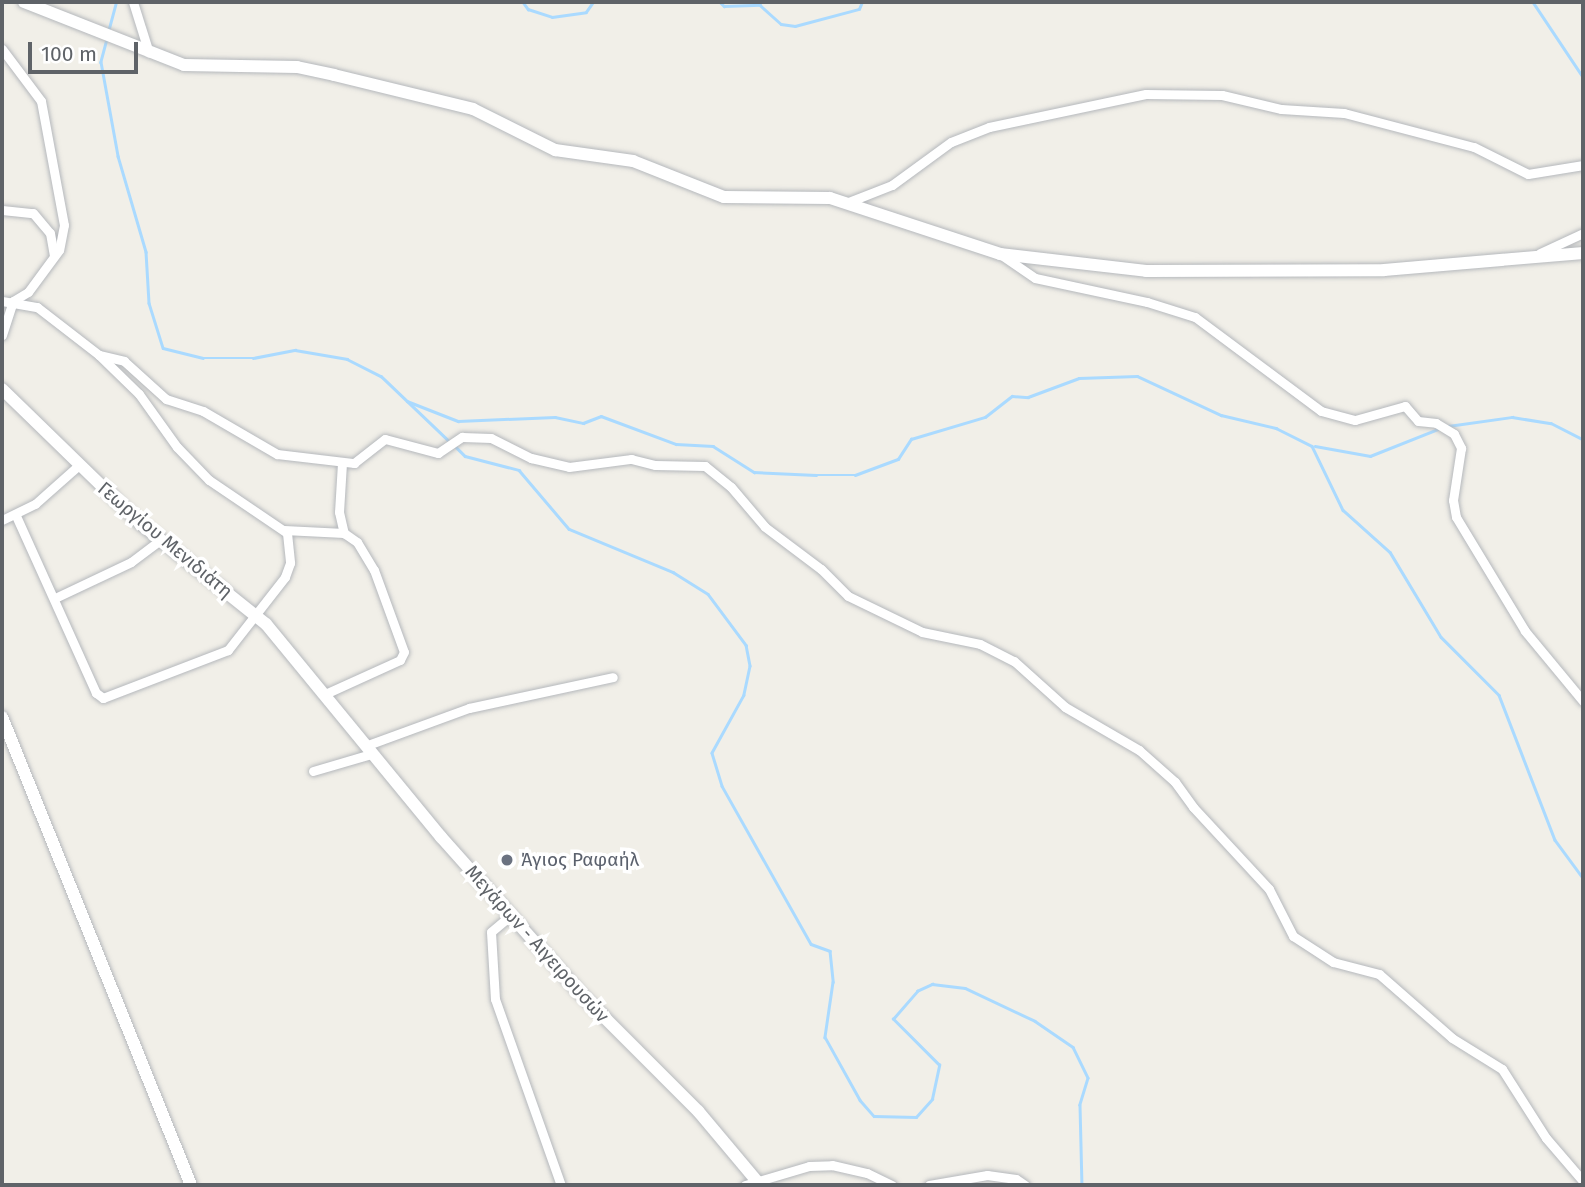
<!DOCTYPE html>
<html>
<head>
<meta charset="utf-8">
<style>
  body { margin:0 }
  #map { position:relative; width:1585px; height:1187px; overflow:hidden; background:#f1efe8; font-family:"Fira Sans",sans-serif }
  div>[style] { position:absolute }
  .stream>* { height:2.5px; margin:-1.25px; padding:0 1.25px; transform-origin:1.25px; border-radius:1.25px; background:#aadaff }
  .roads { filter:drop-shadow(0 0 2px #b5b8bc) drop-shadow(0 0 2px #b5b8bc) }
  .street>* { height:9px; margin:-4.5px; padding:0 4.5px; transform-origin:4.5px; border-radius:4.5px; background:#fff }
  .secondary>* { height:12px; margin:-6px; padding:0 6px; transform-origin:6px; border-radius:6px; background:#fff }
  .dots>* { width:19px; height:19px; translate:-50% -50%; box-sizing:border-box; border:4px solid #fff; border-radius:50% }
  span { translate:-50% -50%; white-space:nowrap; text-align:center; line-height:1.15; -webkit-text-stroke:7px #fff; paint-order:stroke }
  .street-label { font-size:19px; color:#5f6368 }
  .worship-label { font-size:19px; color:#5b616d }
  .left { translate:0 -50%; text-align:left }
  .frame { position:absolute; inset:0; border:4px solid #5f6368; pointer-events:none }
  .scale { position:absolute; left:28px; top:42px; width:110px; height:32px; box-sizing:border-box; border:4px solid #5f6368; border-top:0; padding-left:9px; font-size:21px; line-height:24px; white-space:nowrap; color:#5f6368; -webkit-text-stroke:5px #fff; paint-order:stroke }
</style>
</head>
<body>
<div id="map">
  <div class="stream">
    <div style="left:523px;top:2px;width:9px;rotate:54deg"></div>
    <div style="left:528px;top:9px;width:25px;rotate:18deg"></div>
    <div style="left:552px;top:17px;width:34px;rotate:-8deg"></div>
    <div style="left:586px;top:12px;width:12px;rotate:-55deg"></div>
    <div style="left:720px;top:2px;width:6px;rotate:45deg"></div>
    <div style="left:724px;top:6px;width:36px;rotate:-2deg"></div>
    <div style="left:760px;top:5px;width:28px;rotate:42deg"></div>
    <div style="left:781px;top:24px;width:14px;rotate:8deg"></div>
    <div style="left:795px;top:26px;width:66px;rotate:-14.9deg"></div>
    <div style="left:859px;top:9px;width:8px;rotate:-67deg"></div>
    <div style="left:1533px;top:2px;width:90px;rotate:56.3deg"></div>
    <div style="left:108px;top:32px;width:31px;rotate:-75deg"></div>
    <div style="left:107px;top:39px;width:24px;rotate:105deg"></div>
    <div style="left:101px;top:62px;width:96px;rotate:79.7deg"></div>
    <div style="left:118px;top:156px;width:100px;rotate:73.7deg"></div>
    <div style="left:146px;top:252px;width:51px;rotate:86.6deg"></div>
    <div style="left:149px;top:303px;width:47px;rotate:72.7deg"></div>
    <div style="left:163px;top:348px;width:41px;rotate:14deg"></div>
    <div style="left:203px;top:358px;width:50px"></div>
    <div style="left:253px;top:358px;width:43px;rotate:-10.8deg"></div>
    <div style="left:295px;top:350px;width:53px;rotate:9.8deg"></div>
    <div style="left:347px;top:359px;width:38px;rotate:27deg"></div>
    <div style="left:381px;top:376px;width:95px;rotate:43.7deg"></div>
    <div style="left:407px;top:401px;width:55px;rotate:21.4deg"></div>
    <div style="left:458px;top:421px;width:97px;rotate:-2.4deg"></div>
    <div style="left:555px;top:417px;width:29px;rotate:12deg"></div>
    <div style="left:583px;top:423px;width:19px;rotate:-21deg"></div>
    <div style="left:601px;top:416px;width:80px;rotate:20.5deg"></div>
    <div style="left:676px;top:444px;width:37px;rotate:3deg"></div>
    <div style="left:713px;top:446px;width:49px;rotate:32.4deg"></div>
    <div style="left:754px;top:472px;width:62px;rotate:2.8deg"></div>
    <div style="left:816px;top:475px;width:39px"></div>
    <div style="left:855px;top:475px;width:46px;rotate:-20.4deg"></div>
    <div style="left:898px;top:459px;width:24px;rotate:-57deg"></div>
    <div style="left:911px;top:439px;width:77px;rotate:-16.6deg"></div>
    <div style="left:985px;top:417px;width:34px;rotate:-38deg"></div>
    <div style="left:1012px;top:396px;width:16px;rotate:4deg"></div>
    <div style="left:1028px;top:397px;width:54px;rotate:-20.4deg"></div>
    <div style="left:1079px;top:378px;width:58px;rotate:-2deg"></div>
    <div style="left:1137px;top:376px;width:93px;rotate:24.9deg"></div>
    <div style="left:1221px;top:415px;width:57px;rotate:13.3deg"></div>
    <div style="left:1276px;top:428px;width:40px;rotate:26.6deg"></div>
    <div style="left:1312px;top:446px;width:71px;rotate:64.2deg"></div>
    <div style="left:1343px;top:510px;width:63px;rotate:41.8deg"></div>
    <div style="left:1390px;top:552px;width:99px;rotate:59deg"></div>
    <div style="left:1441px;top:637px;width:82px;rotate:45deg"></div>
    <div style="left:1499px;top:695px;width:155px;rotate:68.9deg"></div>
    <div style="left:1555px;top:840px;width:47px;rotate:53.6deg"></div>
    <div style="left:1448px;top:426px;width:65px;rotate:-8deg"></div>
    <div style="left:1512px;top:417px;width:39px;rotate:9deg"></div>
    <div style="left:1551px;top:423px;width:36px;rotate:27deg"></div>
    <div style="left:455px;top:446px;width:14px;rotate:45deg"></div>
    <div style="left:465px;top:456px;width:56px;rotate:14.5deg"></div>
    <div style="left:519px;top:470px;width:77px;rotate:49.7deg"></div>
    <div style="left:569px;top:529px;width:113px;rotate:22.5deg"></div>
    <div style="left:673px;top:572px;width:41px;rotate:32.2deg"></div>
    <div style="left:708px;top:594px;width:64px;rotate:53.3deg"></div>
    <div style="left:746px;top:645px;width:21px;rotate:79deg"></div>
    <div style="left:750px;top:666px;width:30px;rotate:102deg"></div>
    <div style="left:744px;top:695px;width:66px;rotate:118.9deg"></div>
    <div style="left:712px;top:753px;width:34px;rotate:73deg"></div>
    <div style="left:722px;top:786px;width:181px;rotate:60.6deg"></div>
    <div style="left:811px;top:944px;width:20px;rotate:20deg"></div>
    <div style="left:830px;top:951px;width:31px;rotate:84deg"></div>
    <div style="left:833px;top:982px;width:56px;rotate:98.3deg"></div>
    <div style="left:825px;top:1037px;width:72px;rotate:60.9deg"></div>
    <div style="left:860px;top:1100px;width:21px;rotate:49deg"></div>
    <div style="left:874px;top:1116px;width:42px;rotate:1.4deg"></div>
    <div style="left:916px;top:1117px;width:24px;rotate:-48deg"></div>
    <div style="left:932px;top:1099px;width:35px;rotate:-78deg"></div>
    <div style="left:939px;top:1065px;width:65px;rotate:-135deg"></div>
    <div style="left:893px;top:1019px;width:37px;rotate:-49deg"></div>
    <div style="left:917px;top:991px;width:17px;rotate:-25deg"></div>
    <div style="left:932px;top:984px;width:33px;rotate:7deg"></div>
    <div style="left:965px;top:988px;width:77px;rotate:25.2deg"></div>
    <div style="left:1035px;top:1021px;width:46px;rotate:34.4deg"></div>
    <div style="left:1073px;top:1047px;width:34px;rotate:64deg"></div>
    <div style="left:1088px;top:1078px;width:28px;rotate:107deg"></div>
    <div style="left:1080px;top:1105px;width:80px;rotate:88.6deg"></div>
    <div style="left:1315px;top:446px;width:56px;rotate:10.3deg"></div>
    <div style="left:1370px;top:456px;width:73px;rotate:-21.7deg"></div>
  </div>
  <div class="roads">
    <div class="street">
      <div style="left:133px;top:2px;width:53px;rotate:72.6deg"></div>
      <div style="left:2px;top:49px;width:65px;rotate:53.1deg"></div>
      <div style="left:41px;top:101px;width:126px;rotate:79.5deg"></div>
      <div style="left:64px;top:225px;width:25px;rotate:101deg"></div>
      <div style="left:59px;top:250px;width:52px;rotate:126.4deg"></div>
      <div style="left:28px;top:292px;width:17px;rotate:149deg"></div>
      <div style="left:13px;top:301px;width:36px;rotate:108deg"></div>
      <div style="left:846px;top:203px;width:49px;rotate:-21.4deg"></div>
      <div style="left:892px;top:185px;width:73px;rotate:-36.1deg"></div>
      <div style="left:951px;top:142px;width:41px;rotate:-21.5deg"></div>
      <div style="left:989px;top:127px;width:160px;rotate:-11.9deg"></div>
      <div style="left:1146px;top:94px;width:76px;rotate:0.8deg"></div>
      <div style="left:1222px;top:95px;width:61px;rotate:13.3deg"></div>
      <div style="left:1281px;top:109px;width:63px;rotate:3.6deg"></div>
      <div style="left:1344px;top:113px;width:134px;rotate:14.7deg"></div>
      <div style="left:1474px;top:147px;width:60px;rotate:26.6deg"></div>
      <div style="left:1528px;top:174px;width:56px;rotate:-9.3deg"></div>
      <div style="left:2px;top:210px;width:31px;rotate:6deg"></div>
      <div style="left:33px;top:213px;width:26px;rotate:50deg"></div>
      <div style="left:50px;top:233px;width:23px;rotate:80deg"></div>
      <div style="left:1540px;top:253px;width:47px;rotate:-24.9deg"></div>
      <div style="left:1000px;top:254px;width:42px;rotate:34.4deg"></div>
      <div style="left:1035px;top:278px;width:115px;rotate:12.1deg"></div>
      <div style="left:1147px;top:302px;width:50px;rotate:17.4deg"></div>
      <div style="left:1195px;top:317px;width:157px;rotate:36.7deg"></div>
      <div style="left:1321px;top:411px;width:35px;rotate:15deg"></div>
      <div style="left:1355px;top:420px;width:52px;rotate:-15.6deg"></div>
      <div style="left:1405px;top:406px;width:20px;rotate:49deg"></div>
      <div style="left:1418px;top:421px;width:18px;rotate:6deg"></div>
      <div style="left:1436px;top:423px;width:21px;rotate:31deg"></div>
      <div style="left:1454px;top:434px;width:16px;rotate:63deg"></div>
      <div style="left:1461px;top:448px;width:53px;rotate:98.7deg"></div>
      <div style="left:1453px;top:500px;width:17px;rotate:80deg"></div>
      <div style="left:1456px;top:517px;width:133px;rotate:58.8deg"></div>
      <div style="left:1525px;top:631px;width:91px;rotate:50.4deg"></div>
      <div style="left:2px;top:301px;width:36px;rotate:10deg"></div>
      <div style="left:37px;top:307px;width:78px;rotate:37.7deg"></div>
      <div style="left:99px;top:355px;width:56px;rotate:44.3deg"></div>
      <div style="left:139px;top:394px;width:65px;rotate:54.4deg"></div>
      <div style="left:177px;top:447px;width:46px;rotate:45.9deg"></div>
      <div style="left:209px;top:480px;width:94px;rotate:34.2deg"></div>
      <div style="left:287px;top:533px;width:30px;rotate:84deg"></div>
      <div style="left:290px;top:563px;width:15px;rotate:110deg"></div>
      <div style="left:285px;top:577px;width:93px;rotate:128deg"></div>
      <div style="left:228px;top:650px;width:134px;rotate:159deg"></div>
      <div style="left:103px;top:698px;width:9px;rotate:-144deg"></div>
      <div style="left:96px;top:693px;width:196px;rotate:-114.3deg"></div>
      <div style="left:99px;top:355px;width:26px;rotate:13deg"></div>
      <div style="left:124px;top:361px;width:57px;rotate:42.1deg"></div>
      <div style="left:166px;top:399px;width:39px;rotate:18deg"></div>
      <div style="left:203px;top:411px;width:86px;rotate:30.2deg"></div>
      <div style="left:277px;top:454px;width:78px;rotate:6.7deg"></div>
      <div style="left:354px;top:463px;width:39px;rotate:-38deg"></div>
      <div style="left:385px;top:439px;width:55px;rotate:14.8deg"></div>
      <div style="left:438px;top:453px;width:29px;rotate:-34deg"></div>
      <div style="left:462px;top:437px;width:29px;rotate:2deg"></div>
      <div style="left:491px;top:438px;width:45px;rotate:26.6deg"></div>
      <div style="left:531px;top:458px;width:39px;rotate:13deg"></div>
      <div style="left:569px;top:467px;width:63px;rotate:-7.4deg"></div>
      <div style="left:631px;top:459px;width:25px;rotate:14deg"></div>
      <div style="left:655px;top:465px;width:50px;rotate:1.1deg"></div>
      <div style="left:705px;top:466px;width:33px;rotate:39deg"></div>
      <div style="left:731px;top:487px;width:52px;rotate:49.6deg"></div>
      <div style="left:765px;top:527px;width:70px;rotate:36.9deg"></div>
      <div style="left:821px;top:569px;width:38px;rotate:45deg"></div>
      <div style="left:848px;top:596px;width:82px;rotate:25.9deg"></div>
      <div style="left:922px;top:632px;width:59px;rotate:11.7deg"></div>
      <div style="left:980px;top:644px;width:38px;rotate:27deg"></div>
      <div style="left:1014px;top:661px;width:69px;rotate:42deg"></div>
      <div style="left:1065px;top:707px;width:86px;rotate:30.2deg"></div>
      <div style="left:1139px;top:750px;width:48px;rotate:41.6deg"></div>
      <div style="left:1175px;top:782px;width:31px;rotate:54deg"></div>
      <div style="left:1193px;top:807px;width:112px;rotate:47.2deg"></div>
      <div style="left:1269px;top:889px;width:53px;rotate:62.9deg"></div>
      <div style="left:1293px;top:936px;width:48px;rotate:33deg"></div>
      <div style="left:1333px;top:962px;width:48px;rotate:14.6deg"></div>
      <div style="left:1379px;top:974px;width:97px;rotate:41.2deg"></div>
      <div style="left:1452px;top:1038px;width:59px;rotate:31.8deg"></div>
      <div style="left:1502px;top:1069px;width:82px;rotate:57.5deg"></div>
      <div style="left:1546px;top:1138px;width:57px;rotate:49.3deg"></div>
      <div style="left:342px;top:463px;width:49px;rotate:93.5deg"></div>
      <div style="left:339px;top:512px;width:22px;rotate:77deg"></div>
      <div style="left:2px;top:520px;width:37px;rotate:-26deg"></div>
      <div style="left:35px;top:504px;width:59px;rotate:-41.6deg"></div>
      <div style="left:284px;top:530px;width:60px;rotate:2.9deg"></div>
      <div style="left:344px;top:533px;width:16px;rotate:35deg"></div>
      <div style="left:357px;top:542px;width:33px;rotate:59deg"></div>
      <div style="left:374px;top:570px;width:87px;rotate:69.9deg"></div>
      <div style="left:404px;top:652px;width:9px;rotate:117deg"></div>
      <div style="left:400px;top:660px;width:82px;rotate:155.6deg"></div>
      <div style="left:55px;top:598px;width:84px;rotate:-25.3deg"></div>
      <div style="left:131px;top:562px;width:36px;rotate:-37deg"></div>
      <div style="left:365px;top:746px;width:111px;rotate:-20.1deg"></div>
      <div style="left:469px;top:708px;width:147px;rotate:-12.1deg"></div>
      <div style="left:313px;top:771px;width:60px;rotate:-16.3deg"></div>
      <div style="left:511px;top:915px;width:26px;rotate:140deg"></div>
      <div style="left:491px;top:932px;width:67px;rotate:86.6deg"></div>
      <div style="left:495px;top:999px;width:197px;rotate:70.5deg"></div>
      <div style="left:745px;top:1185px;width:67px;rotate:-16.5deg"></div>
      <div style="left:809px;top:1166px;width:23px;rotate:-2deg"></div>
      <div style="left:832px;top:1165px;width:36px;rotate:13deg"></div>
      <div style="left:867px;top:1173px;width:28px;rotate:26deg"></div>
      <div style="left:929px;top:1185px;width:59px;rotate:-9.8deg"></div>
      <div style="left:987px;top:1175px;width:29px;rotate:8deg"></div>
      <div style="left:1016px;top:1179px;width:11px;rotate:34deg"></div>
    </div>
    <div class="secondary">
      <div style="left:24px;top:2px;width:172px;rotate:21.5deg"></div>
      <div style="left:184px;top:65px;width:113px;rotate:1deg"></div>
      <div style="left:297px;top:67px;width:38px;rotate:12deg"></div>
      <div style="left:334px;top:75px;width:143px;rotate:13.7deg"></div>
      <div style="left:473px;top:109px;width:92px;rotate:26.6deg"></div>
      <div style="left:555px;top:150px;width:79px;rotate:8deg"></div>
      <div style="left:633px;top:161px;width:98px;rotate:21.6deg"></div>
      <div style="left:724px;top:197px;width:106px;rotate:0.5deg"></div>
      <div style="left:830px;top:198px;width:179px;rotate:18.2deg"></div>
      <div style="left:1000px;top:254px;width:147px;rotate:6.6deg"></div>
      <div style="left:1146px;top:271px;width:238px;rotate:-0.2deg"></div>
      <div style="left:1384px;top:270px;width:200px;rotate:-4.9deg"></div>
      <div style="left:2px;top:389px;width:194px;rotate:44.2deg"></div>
      <div style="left:141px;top:524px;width:160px;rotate:38.7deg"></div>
      <div style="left:266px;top:624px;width:276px;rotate:50.6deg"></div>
      <div style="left:441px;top:837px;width:206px;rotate:48.3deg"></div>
      <div style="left:578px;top:991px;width:170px;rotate:45deg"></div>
      <div style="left:698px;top:1111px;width:97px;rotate:50deg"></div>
      <div style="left:2px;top:717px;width:505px;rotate:68.01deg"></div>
    </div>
  </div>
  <div class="dots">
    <div style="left:507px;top:860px;background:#6b7280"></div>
  </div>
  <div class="street-label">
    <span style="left:165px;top:540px;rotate:40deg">Γεωργίου Μενιδιάτη</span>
    <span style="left:537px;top:944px;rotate:48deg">Μεγάρων - Αιγειρουσών</span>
  </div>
  <div class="worship-label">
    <span class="left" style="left:521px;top:860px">Άγιος Ραφαήλ</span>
  </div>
  <div class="frame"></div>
  <div class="scale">100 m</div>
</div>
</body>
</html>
